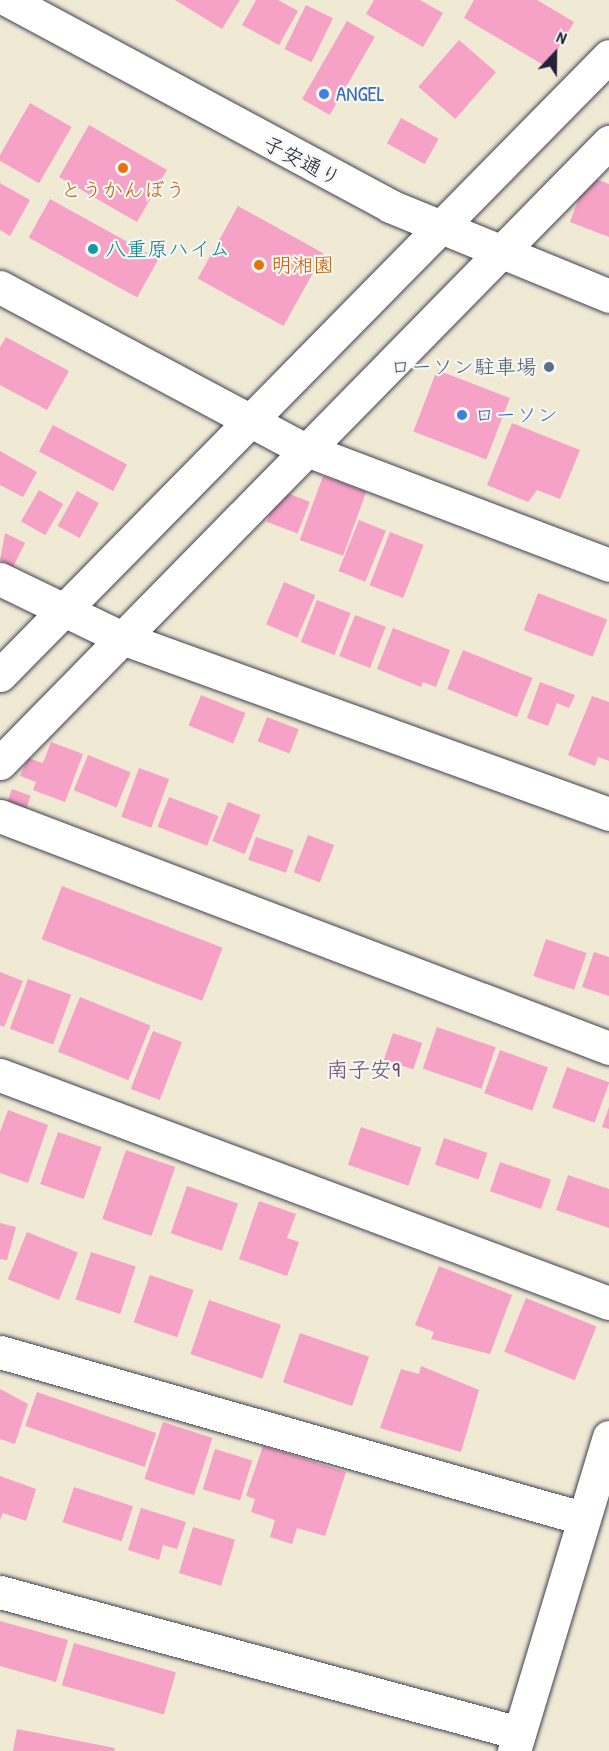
<!DOCTYPE html>
<html>
<head>
<meta charset="utf-8">
<style>
  body { margin:0 }
  #map { position:relative; width:609px; height:1751px; overflow:hidden; background:#f0ead5; font-family:"Patrick Hand","Klee One",sans-serif }
  div>[style] { position:absolute }
  .building>* { inset:0; background:#f6a1c6; transform-origin:0 0 }
  .roads { filter:drop-shadow(0 0 2px #414052) drop-shadow(0 0 2px #414052) }
  .minor>* { height:33px; margin:-16.5px; padding:0 16.5px; transform-origin:16.5px; border-radius:16.5px; background:#fff }
  .dots>* { width:16px; height:16px; translate:-50% -50%; box-sizing:border-box; border:3px solid #f6f6f2; border-radius:50% }
  span { translate:-50% -50%; white-space:nowrap; text-align:center; line-height:1.15; -webkit-text-stroke:4.5px #f6f6f2; paint-order:stroke }
  .shop-label { font-size:21px; color:#366cbe }
  .left { translate:0 -50%; text-align:left }
  .street-label { font-size:21px; color:#22223b }
  .food-label { font-size:21px; color:#c56008 }
  .culture-label { font-size:21px; color:#0d838f }
  .service-label { font-size:21px; color:#4e5e75 }
  .right { translate:-100% -50%; text-align:right }
  .neighbourhood-label { font-size:22px; color:#6c4e6c }
  .north { position:absolute; left:525px; top:24px; width:60px; height:60px; -webkit-text-stroke:4px #f6f6f2; paint-order:stroke; rotate:22deg; font-size:16px; font-weight:700; line-height:24px; text-align:center; color:#22223b }
  .north::after { content:''; display:block; margin:auto; width:21px; height:27px; background:#22223b; clip-path:polygon(50% 0,100% 100%,50% 72%,0 100%) }
</style>
</head>
<body>
<div id="map">
  <div class="building">
    <div style="clip-path:polygon(175px 0,240px 0,222px 29px)"></div>
    <div style="clip-path:polygon(256px 0,278px 0,298px 11px,279px 45px,242px 25px)"></div>
    <div style="clip-path:polygon(374px 0,420px 0,443px 13px,423px 47px,366px 14px)"></div>
    <div style="clip-path:polygon(474px 0,537px 0,574px 22px,547px 67px,464px 18px)"></div>
    <div style="left:306px;top:5px;width:30px;height:49px;rotate:26deg"></div>
    <div style="left:347px;top:21px;width:32px;height:90px;rotate:30deg"></div>
    <div style="left:459px;top:40px;width:49px;height:62px;rotate:41deg"></div>
    <div style="left:30px;top:103px;width:48px;height:65px;rotate:30deg"></div>
    <div style="left:401px;top:118px;width:43px;height:29px;rotate:29deg"></div>
    <div style="left:89px;top:125px;width:90px;height:60px;rotate:30deg"></div>
    <div style="clip-path:polygon(587px 176px,609px 184px,609px 237px,570px 222px)"></div>
    <div style="clip-path:polygon(0 183px,30px 200px,10px 236px,0 230px)"></div>
    <div style="left:50px;top:199px;width:124px;height:44px;rotate:29deg"></div>
    <div style="left:238px;top:206px;width:98px;height:83px;rotate:29deg"></div>
    <div style="clip-path:polygon(6px 337px,69px 371px,47px 410px,0 385px,0 347px)"></div>
    <div style="left:437px;top:370px;width:78px;height:66px;rotate:21deg"></div>
    <div style="clip-path:polygon(512px 423px,580px 450px,560px 499px,537px 490px,528px 502px,487px 485px)"></div>
    <div style="left:53px;top:425px;width:84px;height:30px;rotate:28deg"></div>
    <div style="clip-path:polygon(0 451px,37px 472px,23px 497px,0 485px)"></div>
    <div style="left:323px;top:476px;width:46px;height:68px;rotate:20deg"></div>
    <div style="left:39px;top:490px;width:28px;height:36px;rotate:30deg"></div>
    <div style="left:279px;top:490px;width:33px;height:34px;rotate:21deg"></div>
    <div style="left:77px;top:491px;width:25px;height:40px;rotate:29deg"></div>
    <div style="left:359px;top:520px;width:29px;height:55px;rotate:22deg"></div>
    <div style="left:390px;top:532px;width:36px;height:57px;rotate:21deg"></div>
    <div style="clip-path:polygon(5px 533px,25px 543px,13px 567px,0 560px)"></div>
    <div style="left:284px;top:582px;width:34px;height:46px;rotate:23deg"></div>
    <div style="left:538px;top:593px;width:74px;height:40px;rotate:21deg"></div>
    <div style="left:317px;top:600px;width:36px;height:45px;rotate:21deg"></div>
    <div style="left:355px;top:615px;width:33px;height:44px;rotate:21deg"></div>
    <div style="clip-path:polygon(393px 628px,450px 650px,436px 687px,423px 682px,421px 687px,377px 669px)"></div>
    <div style="left:463px;top:650px;width:75px;height:42px;rotate:22deg"></div>
    <div style="clip-path:polygon(540px 682px,575px 695px,569px 708px,557px 703px,548px 726px,527px 718px)"></div>
    <div style="left:201px;top:695px;width:48px;height:33px;rotate:22deg"></div>
    <div style="clip-path:polygon(592px 696px,609px 702px,609px 761px,598px 757px,595px 766px,568px 755px)"></div>
    <div style="left:267px;top:717px;width:34px;height:26px;rotate:21deg"></div>
    <div style="clip-path:polygon(51px 742px,83px 754px,65px 802px,33px 790px,36px 782px,20px 776px,28px 758px,43px 763px)"></div>
    <div style="left:88px;top:755px;width:46px;height:38px;rotate:22deg"></div>
    <div style="left:139px;top:768px;width:32px;height:52px;rotate:20deg"></div>
    <div style="left:12px;top:789px;width:20px;height:16px;rotate:20deg"></div>
    <div style="left:169px;top:797px;width:53px;height:32px;rotate:21deg"></div>
    <div style="left:228px;top:802px;width:35px;height:42px;rotate:22deg"></div>
    <div style="left:308px;top:835px;width:28px;height:40px;rotate:21deg"></div>
    <div style="left:256px;top:837px;width:40px;height:24px;rotate:19deg"></div>
    <div style="left:62px;top:886px;width:172px;height:57px;rotate:21deg"></div>
    <div style="left:546px;top:939px;width:43px;height:39px;rotate:19deg"></div>
    <div style="clip-path:polygon(594px 952px,609px 957px,609px 996px,582px 987px)"></div>
    <div style="clip-path:polygon(0 972px,23px 981px,4px 1027px,0 1025px)"></div>
    <div style="left:28px;top:979px;width:46px;height:53px;rotate:20deg"></div>
    <div style="left:80px;top:997px;width:76px;height:59px;rotate:22deg"></div>
    <div style="left:437px;top:1027px;width:62px;height:44px;rotate:19deg"></div>
    <div style="left:153px;top:1031px;width:31px;height:62px;rotate:21deg"></div>
    <div style="left:393px;top:1033px;width:31px;height:28px;rotate:19deg"></div>
    <div style="left:500px;top:1050px;width:51px;height:46px;rotate:20deg"></div>
    <div style="left:567px;top:1067px;width:45px;height:43px;rotate:20deg"></div>
    <div style="clip-path:polygon(609px 1107px,609px 1129px,602px 1127px)"></div>
    <div style="clip-path:polygon(8px 1110px,48px 1125px,28px 1183px,0 1173px,0 1132px)"></div>
    <div style="left:361px;top:1127px;width:64px;height:40px;rotate:19deg"></div>
    <div style="left:58px;top:1132px;width:46px;height:55px;rotate:19deg"></div>
    <div style="left:444px;top:1138px;width:46px;height:28px;rotate:19deg"></div>
    <div style="left:126px;top:1150px;width:52px;height:73px;rotate:19deg"></div>
    <div style="left:500px;top:1162px;width:54px;height:31px;rotate:19deg"></div>
    <div style="clip-path:polygon(568px 1175px,609px 1189px,609px 1228px,556px 1210px)"></div>
    <div style="left:187px;top:1186px;width:54px;height:50px;rotate:19deg"></div>
    <div style="clip-path:polygon(259px 1201px,296px 1214px,287px 1238px,299px 1242px,287px 1276px,239px 1259px)"></div>
    <div style="clip-path:polygon(0 1223px,16px 1227px,7px 1260px,0 1259px)"></div>
    <div style="left:27px;top:1232px;width:55px;height:51px;rotate:22deg"></div>
    <div style="left:91px;top:1252px;width:47px;height:50px;rotate:18deg"></div>
    <div style="clip-path:polygon(439px 1266px,512px 1295px,490px 1354px,431px 1339px,434px 1332px,415px 1325px)"></div>
    <div style="left:150px;top:1275px;width:46px;height:50px;rotate:19deg"></div>
    <div style="left:526px;top:1298px;width:76px;height:58px;rotate:22deg"></div>
    <div style="left:209px;top:1300px;width:76px;height:57px;rotate:19deg"></div>
    <div style="left:300px;top:1333px;width:73px;height:52px;rotate:19deg"></div>
    <div style="clip-path:polygon(421px 1366px,479px 1390px,461px 1452px,380px 1428px,401px 1369px,419px 1374px)"></div>
    <div style="clip-path:polygon(0 1389px,28px 1404px,15px 1444px,0 1439px)"></div>
    <div style="left:37px;top:1392px;width:126px;height:36px;rotate:19deg"></div>
    <div style="left:163px;top:1422px;width:52px;height:60px;rotate:18deg"></div>
    <div style="clip-path:polygon(263px 1446px,346px 1472px,325px 1536px,297px 1528px,292px 1544px,270px 1537px,275px 1520px,251px 1512px,255px 1499px,246px 1496px)"></div>
    <div style="left:215px;top:1449px;width:39px;height:42px;rotate:17deg"></div>
    <div style="clip-path:polygon(0 1476px,36px 1489px,26px 1521px,3px 1513px,0 1520px)"></div>
    <div style="left:74px;top:1487px;width:62px;height:37px;rotate:18deg"></div>
    <div style="clip-path:polygon(141px 1508px,186px 1522px,177px 1549px,163px 1545px,159px 1560px,128px 1550px)"></div>
    <div style="left:193px;top:1527px;width:44px;height:48px;rotate:17deg"></div>
    <div style="clip-path:polygon(0 1621px,68px 1640px,56px 1682px,0 1666px)"></div>
    <div style="left:74px;top:1643px;width:106px;height:44px;rotate:16deg"></div>
    <div style="clip-path:polygon(17px 1729px,115px 1748px,114px 1751px,13px 1751px)"></div>
  </div>
  <div class="roads">
    <div class="minor">
      <div style="left:8px;top:0;width:434px;rotate:28.3deg"></div>
      <div style="left:390px;top:206px;width:237px;rotate:22.3deg"></div>
      <div style="left:0;top:287px;width:344px;rotate:28.1deg"></div>
      <div style="left:304px;top:449px;width:326px;rotate:20.8deg"></div>
      <div style="left:0;top:579px;width:136px;rotate:25.8deg"></div>
      <div style="left:122px;top:638px;width:518px;rotate:19.87deg"></div>
      <div style="left:0;top:675px;width:868px;rotate:-45.47deg"></div>
      <div style="left:0;top:763px;width:870px;rotate:-45.56deg"></div>
      <div style="left:0;top:816px;width:652px;rotate:20.85deg"></div>
      <div style="left:0;top:1075px;width:650px;rotate:20.53deg"></div>
      <div style="left:0;top:1352px;width:605px;rotate:15.92deg"></div>
      <div style="left:0;top:1592px;width:538px;rotate:15.2deg"></div>
      <div style="left:514px;top:1751px;width:328px;rotate:-73.2deg"></div>
    </div>
  </div>
  <div class="dots">
    <div style="left:324px;top:94px;background:#3f7fe0"></div>
    <div style="left:123px;top:168px;background:#e8710a"></div>
    <div style="left:93px;top:249px;background:#0f9aa8"></div>
    <div style="left:259px;top:265px;background:#e8710a"></div>
    <div style="left:549px;top:367px;background:#5c6f8a"></div>
    <div style="left:462px;top:415px;background:#3f7fe0"></div>
  </div>
  <div class="shop-label">
    <span class="left" style="left:336px;top:94px">ANGEL</span>
    <span class="left" style="left:474px;top:415px">ローソン</span>
  </div>
  <div class="street-label">
    <span style="left:302px;top:161px;rotate:27deg">子安通り</span>
  </div>
  <div class="food-label">
    <span style="left:123px;top:190px">とうかんぼう</span>
    <span class="left" style="left:271px;top:265px">明湘園</span>
  </div>
  <div class="culture-label">
    <span class="left" style="left:105px;top:249px">八重原ハイム</span>
  </div>
  <div class="service-label">
    <span class="right" style="left:537px;top:367px">ローソン駐車場</span>
  </div>
  <div class="neighbourhood-label">
    <span style="left:363px;top:1070px">南子安9</span>
  </div>
  <div class="north">N</div>
</div>
</body>
</html>
